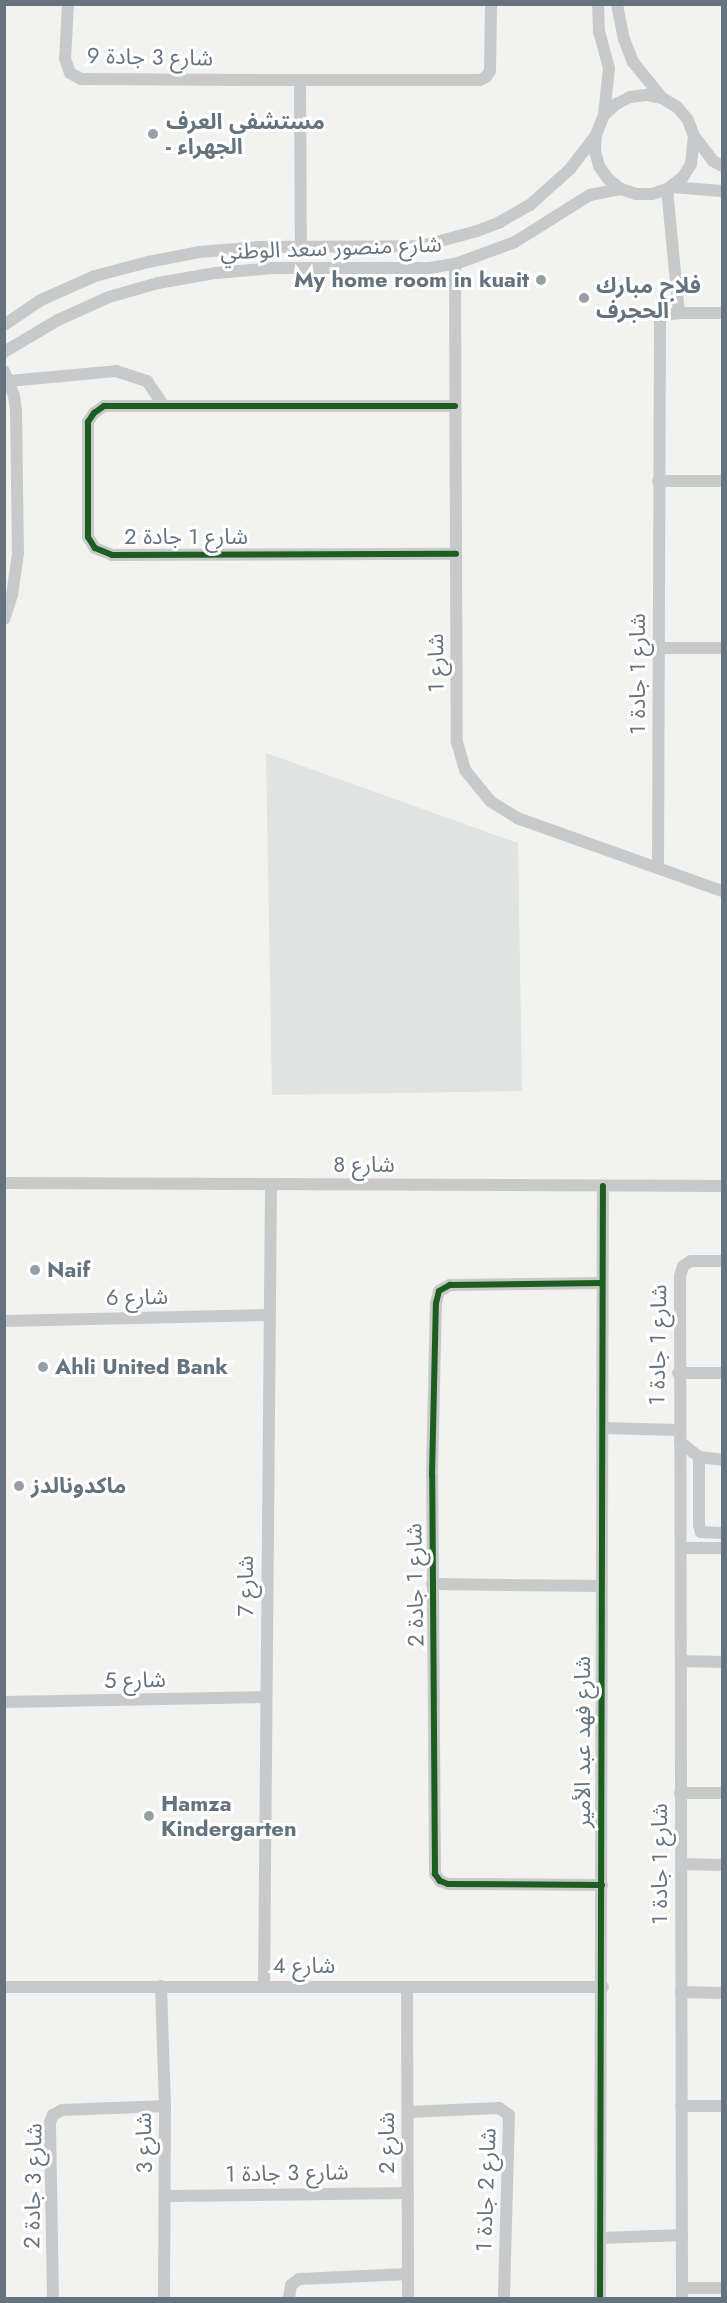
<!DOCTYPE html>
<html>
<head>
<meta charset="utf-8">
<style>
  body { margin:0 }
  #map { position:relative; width:727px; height:2303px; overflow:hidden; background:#f2f2f1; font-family:Jost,"Noto Sans Arabic",sans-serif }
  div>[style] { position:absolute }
  .built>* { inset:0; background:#e1e2e2 }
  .minor>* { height:12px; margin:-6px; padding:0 6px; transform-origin:6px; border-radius:6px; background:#c8c9ca }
  .cycleway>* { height:6px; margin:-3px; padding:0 3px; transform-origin:3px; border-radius:3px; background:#1b5e20 }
  .dots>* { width:16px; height:16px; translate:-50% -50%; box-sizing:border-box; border:3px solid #fff; border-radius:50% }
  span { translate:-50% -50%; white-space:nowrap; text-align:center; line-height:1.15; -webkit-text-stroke:6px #fff; paint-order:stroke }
  .street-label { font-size:22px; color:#65737e }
  .poi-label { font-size:22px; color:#65737e; font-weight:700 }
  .left { translate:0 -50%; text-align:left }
  .right { translate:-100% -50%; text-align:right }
  .frame { position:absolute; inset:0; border:6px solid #65737e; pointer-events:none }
</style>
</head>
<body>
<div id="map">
  <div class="built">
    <div style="clip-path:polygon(266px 753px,518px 843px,522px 1091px,272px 1095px)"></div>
  </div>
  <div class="minor">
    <div style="left:68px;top:4px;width:55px;rotate:93.1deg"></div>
    <div style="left:65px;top:59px;width:15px;rotate:70deg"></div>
    <div style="left:70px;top:73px;width:13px;rotate:29deg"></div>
    <div style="left:81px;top:79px;width:206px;rotate:0.3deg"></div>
    <div style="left:287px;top:80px;width:193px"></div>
    <div style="left:480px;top:80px;width:7px;rotate:-27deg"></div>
    <div style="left:486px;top:77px;width:7px;rotate:-56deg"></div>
    <div style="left:490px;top:71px;width:67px;rotate:-89.1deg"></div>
    <div style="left:598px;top:4px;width:27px;rotate:88deg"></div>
    <div style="left:599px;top:31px;width:38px;rotate:75deg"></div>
    <div style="left:609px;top:68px;width:47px;rotate:96.1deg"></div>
    <div style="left:604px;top:115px;width:22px;rotate:112deg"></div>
    <div style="left:596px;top:135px;width:16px;rotate:94deg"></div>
    <div style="left:595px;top:151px;width:16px;rotate:75deg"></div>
    <div style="left:599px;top:166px;width:16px;rotate:55deg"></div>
    <div style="left:608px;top:179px;width:16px;rotate:38deg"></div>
    <div style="left:621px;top:189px;width:16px;rotate:18deg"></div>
    <div style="left:636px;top:194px;width:16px"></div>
    <div style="left:652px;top:194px;width:16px;rotate:-18deg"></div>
    <div style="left:667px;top:189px;width:20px;rotate:-37deg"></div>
    <div style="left:683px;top:177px;width:15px;rotate:-58deg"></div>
    <div style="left:691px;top:164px;width:28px;rotate:-84deg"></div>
    <div style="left:694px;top:136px;width:17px;rotate:-111deg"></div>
    <div style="left:688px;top:120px;width:17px;rotate:-130deg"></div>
    <div style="left:677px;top:107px;width:17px;rotate:-149deg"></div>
    <div style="left:662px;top:98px;width:16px;rotate:-169deg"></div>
    <div style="left:646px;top:95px;width:16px;rotate:173deg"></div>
    <div style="left:630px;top:97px;width:16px;rotate:153deg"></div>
    <div style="left:616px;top:104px;width:16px;rotate:137deg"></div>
    <div style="left:617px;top:4px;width:36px;rotate:79deg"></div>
    <div style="left:624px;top:39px;width:25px;rotate:69deg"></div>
    <div style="left:633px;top:62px;width:46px;rotate:51.1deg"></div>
    <div style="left:300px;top:80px;width:167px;rotate:89.7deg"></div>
    <div style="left:695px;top:137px;width:30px;rotate:53deg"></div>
    <div style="left:713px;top:161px;width:10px;rotate:29deg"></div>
    <div style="left:672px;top:187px;width:50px;rotate:4.6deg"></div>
    <div style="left:667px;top:189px;width:125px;rotate:84.5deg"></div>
    <div style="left:455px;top:264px;width:478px;rotate:89.8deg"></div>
    <div style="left:457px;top:742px;width:29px;rotate:74deg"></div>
    <div style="left:465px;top:770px;width:40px;rotate:51deg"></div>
    <div style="left:490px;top:801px;width:32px;rotate:32deg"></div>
    <div style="left:517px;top:818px;width:218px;rotate:19.6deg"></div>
    <div style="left:4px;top:325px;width:45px;rotate:-34deg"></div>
    <div style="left:41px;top:300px;width:59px;rotate:-24deg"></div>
    <div style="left:95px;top:276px;width:55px;rotate:-14.8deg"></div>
    <div style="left:148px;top:262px;width:53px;rotate:-10.9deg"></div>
    <div style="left:200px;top:252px;width:58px;rotate:-4.9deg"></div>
    <div style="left:258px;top:247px;width:164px;rotate:-0.3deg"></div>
    <div style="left:422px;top:246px;width:57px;rotate:-15.3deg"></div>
    <div style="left:477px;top:231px;width:25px;rotate:-21deg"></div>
    <div style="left:500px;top:222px;width:34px;rotate:-30deg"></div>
    <div style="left:530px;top:205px;width:54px;rotate:-42deg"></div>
    <div style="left:570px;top:169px;width:43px;rotate:-52.6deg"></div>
    <div style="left:4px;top:352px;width:63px;rotate:-30.7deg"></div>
    <div style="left:58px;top:320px;width:56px;rotate:-24.3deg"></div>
    <div style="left:109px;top:297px;width:51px;rotate:-15.9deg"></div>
    <div style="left:158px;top:283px;width:59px;rotate:-9.8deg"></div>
    <div style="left:216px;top:273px;width:57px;rotate:-5deg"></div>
    <div style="left:273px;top:268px;width:156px"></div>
    <div style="left:429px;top:268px;width:26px;rotate:-9deg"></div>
    <div style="left:455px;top:264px;width:64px;rotate:-20.1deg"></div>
    <div style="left:515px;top:242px;width:89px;rotate:-32.1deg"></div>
    <div style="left:590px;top:195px;width:32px;rotate:-11deg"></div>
    <div style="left:4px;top:371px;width:27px;rotate:68deg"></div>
    <div style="left:14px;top:396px;width:15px;rotate:82deg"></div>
    <div style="left:16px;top:411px;width:142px;rotate:89.2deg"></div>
    <div style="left:18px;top:553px;width:42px;rotate:98.1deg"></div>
    <div style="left:12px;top:595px;width:25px;rotate:108deg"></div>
    <div style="left:9px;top:381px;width:107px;rotate:-5.3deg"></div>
    <div style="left:116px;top:371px;width:33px;rotate:18deg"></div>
    <div style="left:147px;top:381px;width:30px;rotate:56deg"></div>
    <div style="left:455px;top:406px;width:351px;rotate:180deg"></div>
    <div style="left:104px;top:406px;width:12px;rotate:145deg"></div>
    <div style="left:94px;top:413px;width:11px;rotate:124deg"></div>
    <div style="left:88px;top:422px;width:115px;rotate:90deg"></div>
    <div style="left:88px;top:537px;width:13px;rotate:58deg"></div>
    <div style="left:95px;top:548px;width:18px;rotate:22deg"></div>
    <div style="left:112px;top:555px;width:344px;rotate:-0.2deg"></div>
    <div style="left:658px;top:481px;width:64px"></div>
    <div style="left:659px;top:648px;width:63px"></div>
    <div style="left:658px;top:868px;width:552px;rotate:-89.79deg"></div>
    <div style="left:660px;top:316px;width:19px;rotate:-9deg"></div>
    <div style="left:679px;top:313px;width:43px"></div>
    <div style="left:4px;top:1183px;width:718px;rotate:0.24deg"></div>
    <div style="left:4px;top:1321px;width:266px;rotate:-1.3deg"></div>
    <div style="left:678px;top:1373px;width:44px"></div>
    <div style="left:604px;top:1428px;width:74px;rotate:1.5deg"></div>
    <div style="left:680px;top:1442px;width:24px;rotate:38deg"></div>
    <div style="left:699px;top:1457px;width:23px;rotate:7deg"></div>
    <div style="left:699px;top:1457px;width:68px;rotate:90deg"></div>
    <div style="left:699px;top:1525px;width:7px;rotate:74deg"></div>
    <div style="left:701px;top:1532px;width:21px;rotate:3deg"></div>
    <div style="left:681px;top:1548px;width:41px"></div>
    <div style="left:432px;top:1584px;width:169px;rotate:0.7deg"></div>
    <div style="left:682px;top:1661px;width:40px;rotate:1.4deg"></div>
    <div style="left:4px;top:1702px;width:262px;rotate:-1.1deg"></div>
    <div style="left:680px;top:1793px;width:42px"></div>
    <div style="left:681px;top:1864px;width:41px;rotate:1.4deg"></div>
    <div style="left:602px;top:1885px;width:154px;rotate:-179.6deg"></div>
    <div style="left:448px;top:1884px;width:9px;rotate:-159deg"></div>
    <div style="left:440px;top:1881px;width:9px;rotate:-126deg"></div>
    <div style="left:435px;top:1874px;width:399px;rotate:-90.4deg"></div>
    <div style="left:432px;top:1475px;width:172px;rotate:-88.7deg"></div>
    <div style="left:436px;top:1303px;width:12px;rotate:-76deg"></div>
    <div style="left:439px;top:1291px;width:13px;rotate:-29deg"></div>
    <div style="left:450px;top:1285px;width:152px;rotate:-0.8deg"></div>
    <div style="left:161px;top:1986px;width:120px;rotate:88.1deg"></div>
    <div style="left:165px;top:2106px;width:192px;rotate:90.3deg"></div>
    <div style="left:4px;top:1987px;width:599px"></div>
    <div style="left:264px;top:1987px;width:802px;rotate:-89.5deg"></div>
    <div style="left:407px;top:1987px;width:311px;rotate:89.8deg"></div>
    <div style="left:681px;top:1992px;width:41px;rotate:1.4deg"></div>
    <div style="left:681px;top:2106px;width:41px"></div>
    <div style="left:408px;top:2112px;width:91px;rotate:-2.5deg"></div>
    <div style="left:499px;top:2108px;width:12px;rotate:35deg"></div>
    <div style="left:509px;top:2115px;width:183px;rotate:91.6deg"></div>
    <div style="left:166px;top:2196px;width:242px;rotate:-0.7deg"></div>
    <div style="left:602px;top:2238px;width:80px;rotate:-2.1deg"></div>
    <div style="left:682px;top:2288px;width:40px"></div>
    <div style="left:53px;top:2298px;width:176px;rotate:-91deg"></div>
    <div style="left:50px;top:2122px;width:8px;rotate:-67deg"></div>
    <div style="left:53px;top:2115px;width:10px;rotate:-29deg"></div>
    <div style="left:62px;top:2110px;width:103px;rotate:-2.2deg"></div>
    <div style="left:289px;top:2298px;width:13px;rotate:-81deg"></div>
    <div style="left:291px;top:2285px;width:10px;rotate:-37deg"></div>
    <div style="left:299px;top:2279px;width:109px;rotate:-2.6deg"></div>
    <div style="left:600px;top:2298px;width:1112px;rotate:-89.85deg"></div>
    <div style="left:682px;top:2298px;width:1022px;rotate:-90.11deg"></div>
    <div style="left:680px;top:1276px;width:10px;rotate:-73deg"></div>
    <div style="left:683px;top:1266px;width:9px;rotate:-32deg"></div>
    <div style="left:691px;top:1261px;width:31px"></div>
  </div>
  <div class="cycleway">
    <div style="left:455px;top:406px;width:351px;rotate:180deg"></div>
    <div style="left:104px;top:406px;width:12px;rotate:145deg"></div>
    <div style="left:94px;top:413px;width:11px;rotate:124deg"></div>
    <div style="left:88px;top:422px;width:115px;rotate:90deg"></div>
    <div style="left:88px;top:537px;width:13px;rotate:58deg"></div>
    <div style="left:95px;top:548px;width:18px;rotate:22deg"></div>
    <div style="left:112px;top:555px;width:344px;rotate:-0.2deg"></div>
    <div style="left:602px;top:1885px;width:154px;rotate:-179.6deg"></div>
    <div style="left:448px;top:1884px;width:9px;rotate:-159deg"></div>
    <div style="left:440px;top:1881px;width:9px;rotate:-126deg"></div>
    <div style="left:435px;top:1874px;width:399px;rotate:-90.4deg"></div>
    <div style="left:432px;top:1475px;width:172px;rotate:-88.7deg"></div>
    <div style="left:436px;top:1303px;width:12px;rotate:-76deg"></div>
    <div style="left:439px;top:1291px;width:13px;rotate:-29deg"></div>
    <div style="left:450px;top:1285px;width:152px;rotate:-0.8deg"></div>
    <div style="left:600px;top:2298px;width:1112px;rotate:-89.85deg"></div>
  </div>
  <div class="dots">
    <div style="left:153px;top:134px;background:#969fa6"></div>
    <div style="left:541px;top:280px;background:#969fa6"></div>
    <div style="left:584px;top:298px;background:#969fa6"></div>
    <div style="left:35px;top:1270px;background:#969fa6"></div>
    <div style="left:43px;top:1367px;background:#969fa6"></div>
    <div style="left:19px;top:1486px;background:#969fa6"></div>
    <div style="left:149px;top:1816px;background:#969fa6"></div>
  </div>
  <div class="street-label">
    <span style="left:150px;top:57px;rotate:1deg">شارع 3 جادة 9</span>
    <span style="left:331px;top:248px;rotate:-2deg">شارع منصور سعد الوطني</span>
    <span style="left:186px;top:537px">شارع 1 جادة 2</span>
    <span style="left:436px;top:663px;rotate:-91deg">شارع 1</span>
    <span style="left:638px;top:674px;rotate:-90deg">شارع 1 جادة 1</span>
    <span style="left:364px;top:1165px">شارع 8</span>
    <span style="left:137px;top:1297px;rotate:-1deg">شارع 6</span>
    <span style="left:658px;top:1345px;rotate:-89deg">شارع 1 جادة 1</span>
    <span style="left:415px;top:1585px;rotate:-91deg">شارع 1 جادة 2</span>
    <span style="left:246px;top:1586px;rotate:-90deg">شارع 7</span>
    <span style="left:135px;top:1680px;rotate:-1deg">شارع 5</span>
    <span style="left:583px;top:1742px;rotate:-90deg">شارع فهد عبد الأمير</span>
    <span style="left:660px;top:1864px;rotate:-90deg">شارع 1 جادة 1</span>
    <span style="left:304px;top:1966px">شارع 4</span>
    <span style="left:144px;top:2143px;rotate:-91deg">شارع 3</span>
    <span style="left:387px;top:2143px;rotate:-90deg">شارع 2</span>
    <span style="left:287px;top:2173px;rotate:-1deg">شارع 3 جادة 1</span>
    <span style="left:33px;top:2186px;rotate:-89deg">شارع 3 جادة 2</span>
    <span style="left:486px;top:2190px;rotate:-88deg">شارع 2 جادة 1</span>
  </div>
  <div class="poi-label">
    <span class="left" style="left:166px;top:134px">مستشفى العرف<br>- الجهراء</span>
    <span class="right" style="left:529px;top:280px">My home room in kuait</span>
    <span class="left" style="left:596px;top:298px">فلاح مبارك<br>الحجرف</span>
    <span class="left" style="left:47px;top:1270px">Naif</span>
    <span class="left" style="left:55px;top:1367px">Ahli United Bank</span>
    <span class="left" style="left:31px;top:1486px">ماكدونالدز</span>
    <span class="left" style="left:161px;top:1816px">Hamza<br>Kindergarten</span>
  </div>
  <div class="frame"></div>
</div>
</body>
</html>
